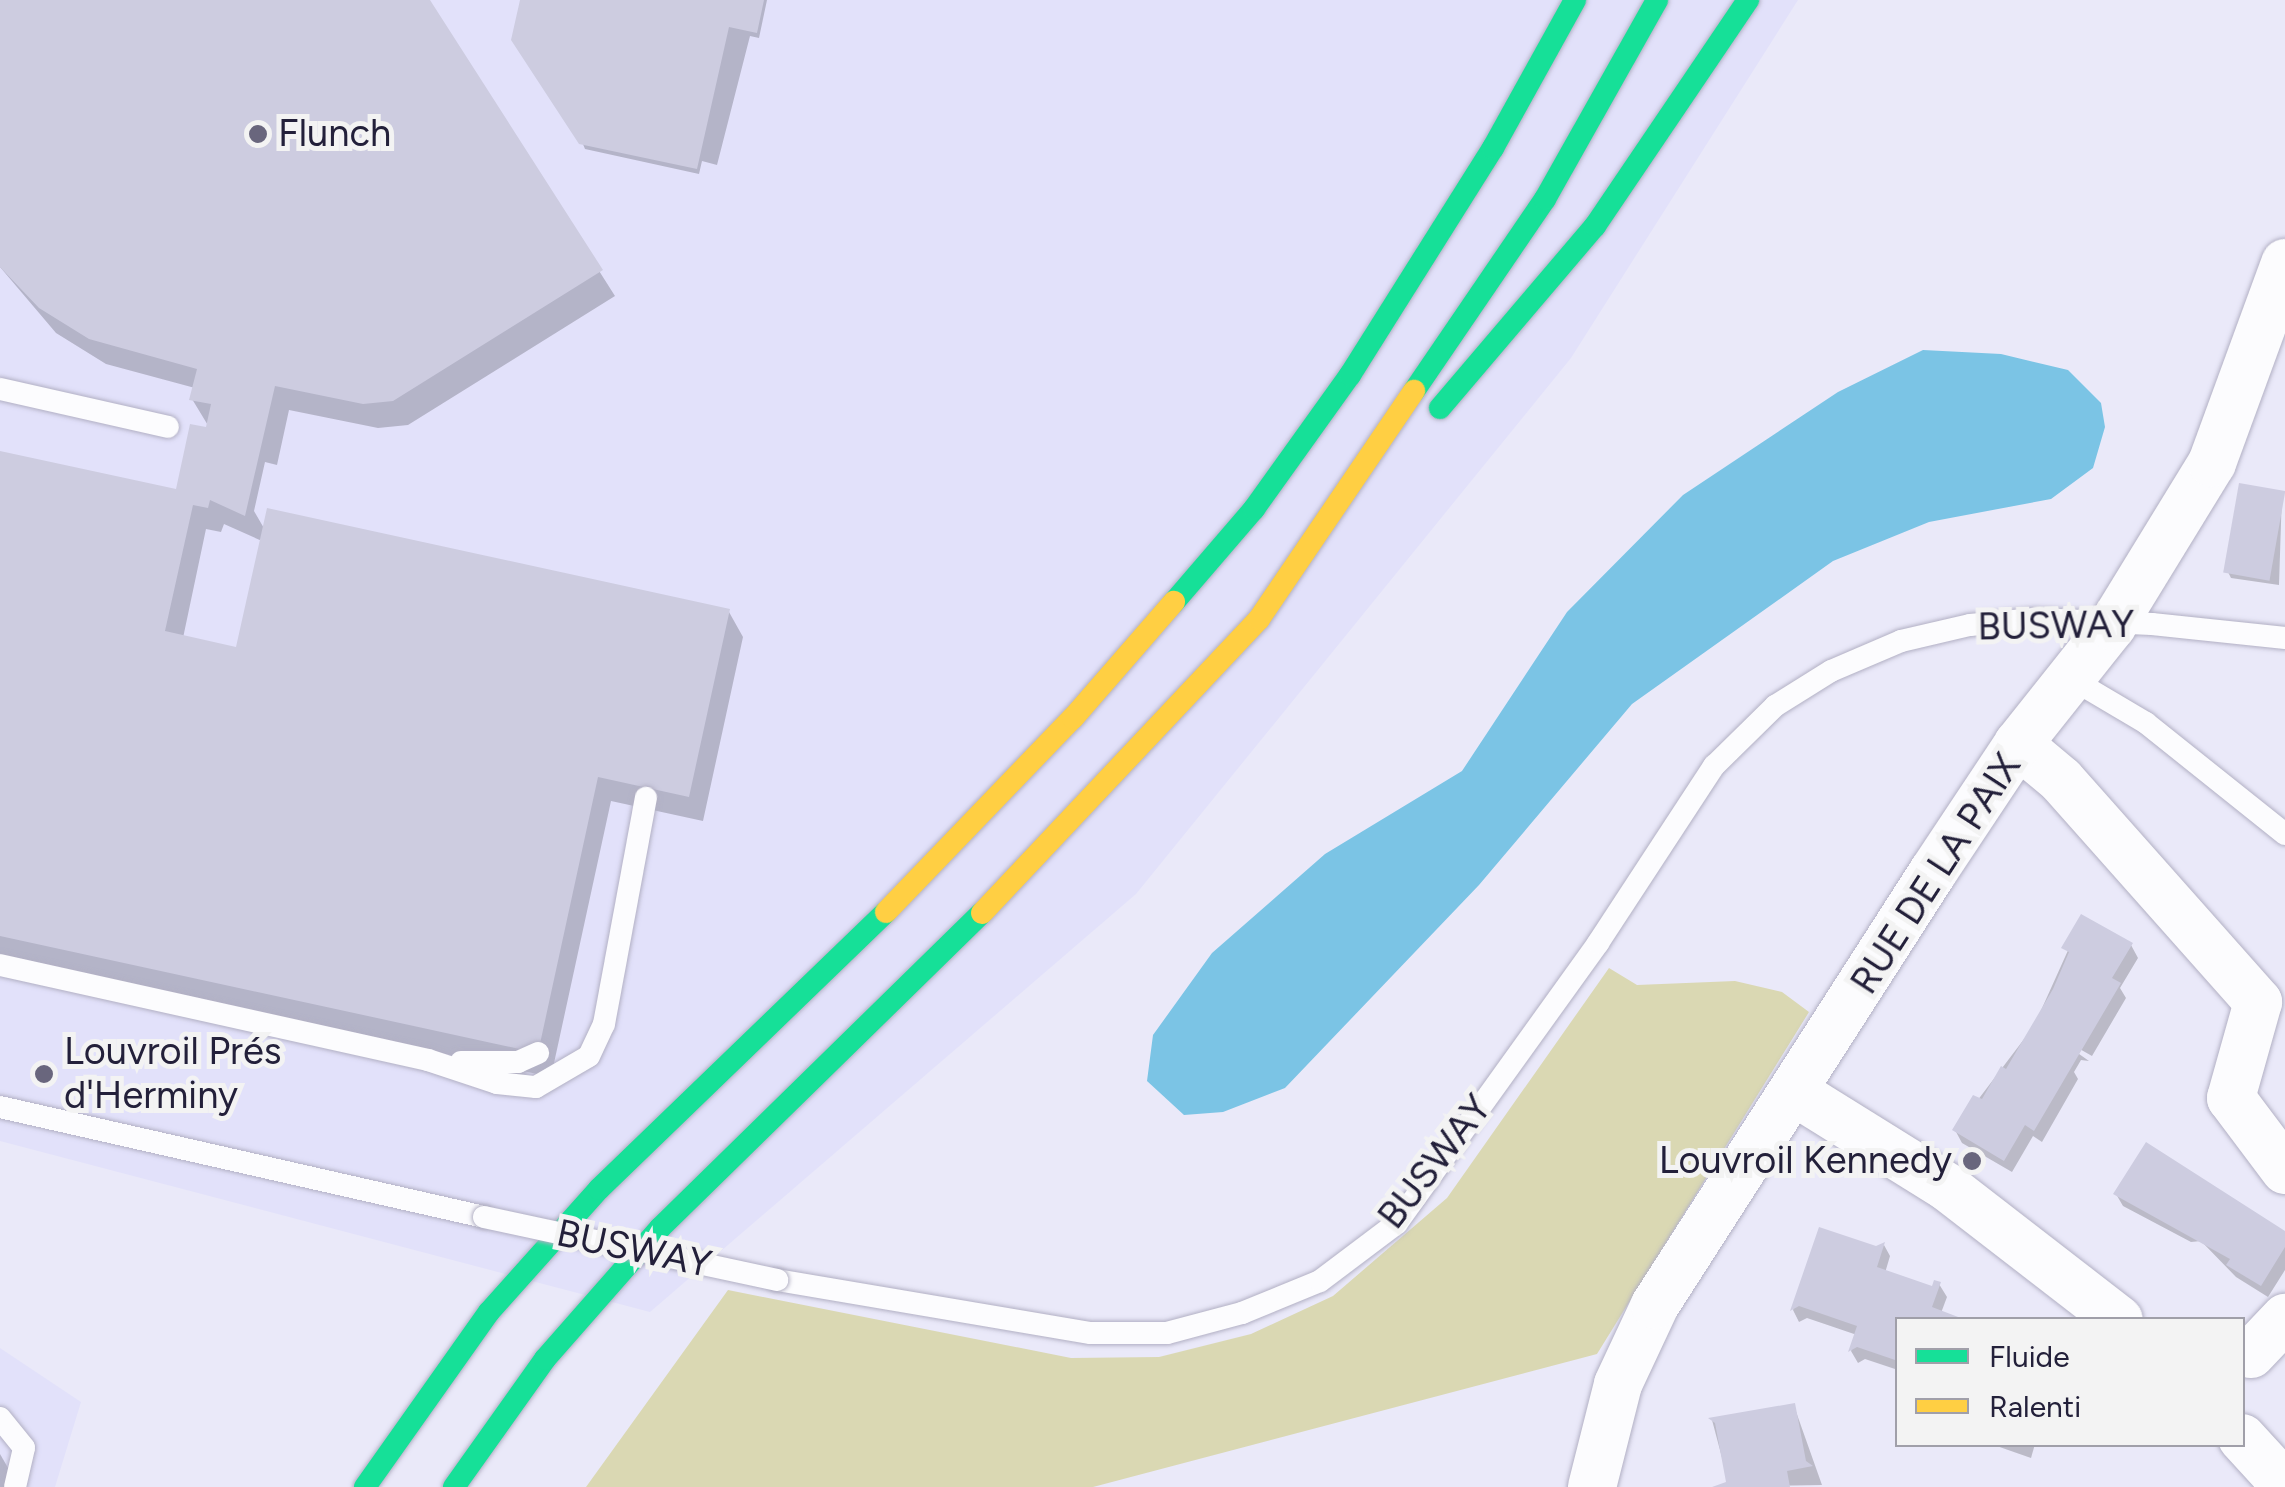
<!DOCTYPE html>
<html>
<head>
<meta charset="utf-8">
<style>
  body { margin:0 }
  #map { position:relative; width:2285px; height:1487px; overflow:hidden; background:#eae9f9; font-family:Figtree,sans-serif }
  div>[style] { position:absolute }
  .built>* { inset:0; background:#e2e1fa }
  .green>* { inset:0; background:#dad8b3 }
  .water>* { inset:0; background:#7bc4e5 }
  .shadow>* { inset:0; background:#0003 }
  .building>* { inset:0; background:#cdcce0; transform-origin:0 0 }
  .roads { filter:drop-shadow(0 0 2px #b2b0c4) drop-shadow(0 0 2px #b2b0c4) }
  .lane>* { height:22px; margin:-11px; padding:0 11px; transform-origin:11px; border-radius:11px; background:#fcfcfe }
  .street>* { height:48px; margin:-24px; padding:0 24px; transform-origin:24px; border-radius:24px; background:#fcfcfe }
  .fast>* { height:22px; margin:-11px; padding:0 11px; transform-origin:11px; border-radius:11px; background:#16e098 }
  .slow>* { height:22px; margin:-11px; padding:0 11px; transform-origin:11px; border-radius:11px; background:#ffcf43 }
  .bridges { filter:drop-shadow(0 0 2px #b2b0c4) drop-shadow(0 0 2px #b2b0c4) }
  .lane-bridge>* { height:22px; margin:-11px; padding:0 11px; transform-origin:11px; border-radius:11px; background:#fcfcfe }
  .dots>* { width:28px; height:28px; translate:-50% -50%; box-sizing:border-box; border:5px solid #f3f3f3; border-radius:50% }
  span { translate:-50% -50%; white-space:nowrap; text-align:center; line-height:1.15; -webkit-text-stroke:10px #f3f3f3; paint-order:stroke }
  .poi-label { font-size:38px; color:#23203a }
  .left { translate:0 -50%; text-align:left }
  .right { translate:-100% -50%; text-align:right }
  .street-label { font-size:38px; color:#23203a }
  .legend { position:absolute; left:1895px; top:1317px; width:350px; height:130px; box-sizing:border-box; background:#f3f3f3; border:2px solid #a09fa9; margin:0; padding:12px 18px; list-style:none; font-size:30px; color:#23203a }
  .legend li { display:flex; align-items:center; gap:20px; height:50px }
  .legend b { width:50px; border:2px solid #a09fa9 }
</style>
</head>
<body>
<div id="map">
  <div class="built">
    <div style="clip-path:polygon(0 0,1798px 0,1571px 358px,1136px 894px,650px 1312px,0 1141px)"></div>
    <div style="clip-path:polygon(0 1348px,81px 1402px,55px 1487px,0 1487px)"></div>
  </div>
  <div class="green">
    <div style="clip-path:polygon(1609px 968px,1637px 985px,1735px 981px,1782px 992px,1809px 1012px,1597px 1354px,1093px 1487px,586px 1487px,728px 1290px,1071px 1358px,1159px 1357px,1251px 1334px,1333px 1296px,1447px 1198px)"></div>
  </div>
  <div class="water">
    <div style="clip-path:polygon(1923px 350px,2001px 354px,2068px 370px,2101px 403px,2105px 427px,2093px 468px,2051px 499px,1929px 522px,1833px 561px,1632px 704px,1479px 885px,1285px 1088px,1223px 1112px,1184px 1115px,1147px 1081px,1153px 1035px,1212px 953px,1325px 854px,1462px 771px,1567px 612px,1683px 495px,1838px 392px)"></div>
  </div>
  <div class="shadow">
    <div style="clip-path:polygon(evenodd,0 0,427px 0,615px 296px,408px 425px,378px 428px,289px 410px,277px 465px,265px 462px,254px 511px,265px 530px,729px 612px,743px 637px,703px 821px,611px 801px,551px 1077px,0 957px,0 453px,178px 492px,212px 432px,192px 399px,195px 388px,106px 364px,56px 333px,0 267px,0 0,224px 524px,262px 541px,238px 650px,183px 638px,206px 529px,221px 532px,224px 524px)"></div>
    <div style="clip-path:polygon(523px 0,767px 0,759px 38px,750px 36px,717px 165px,702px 161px,699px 174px,585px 149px)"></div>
    <div style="clip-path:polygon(2282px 493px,2279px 585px,2231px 578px,2228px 572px)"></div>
    <div style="clip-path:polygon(2083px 917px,2131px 945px,2138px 958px,2120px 988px,2126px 998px,2092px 1056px,2041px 1027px,2089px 1061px,2081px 1060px,2074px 1072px,2078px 1079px,2042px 1142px,2033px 1136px,2012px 1172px,1962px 1143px,1955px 1130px,2034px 1026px)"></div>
    <div style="clip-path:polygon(2116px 1194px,2285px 1234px,2285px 1270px,2268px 1297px,2236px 1277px,2201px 1241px,2191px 1242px,2123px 1206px)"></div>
    <div style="clip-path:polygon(1820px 1230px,1876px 1249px,1884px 1245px,1890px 1256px,1885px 1273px,1934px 1290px,1939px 1284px,1947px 1297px,1941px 1313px,1898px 1320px,1898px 1370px,1865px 1359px,1858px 1363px,1851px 1351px,1857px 1335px,1807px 1318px,1799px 1322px,1793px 1310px)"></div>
    <div style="clip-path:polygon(1794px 1406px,1822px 1485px,1715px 1487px,1729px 1484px,1712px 1420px)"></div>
    <div style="clip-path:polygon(1991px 1444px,2035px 1444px,2031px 1458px)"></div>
    <div style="clip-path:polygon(0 1454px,11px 1473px,7px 1487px,0 1487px)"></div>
  </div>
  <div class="building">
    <div style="clip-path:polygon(0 0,430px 0,603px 270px,393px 401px,363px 404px,275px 386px,245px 516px,210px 500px,208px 508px,193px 505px,165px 631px,236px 647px,267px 508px,730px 609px,689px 797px,598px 777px,538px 1053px,0 936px,0 451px,176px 489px,190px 424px,206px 427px,211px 404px,189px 400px,197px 369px,89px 339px,39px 308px,0 267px)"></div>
    <div style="clip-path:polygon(520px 0,764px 0,757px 33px,729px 27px,697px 169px,579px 144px,511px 40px)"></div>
    <div style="left:2239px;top:483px;width:47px;height:91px;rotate:10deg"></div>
    <div style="clip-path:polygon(2081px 914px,2133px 943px,2112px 978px,2121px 983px,2034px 1131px,2025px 1125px,2004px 1161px,1952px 1130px,1973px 1095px,1982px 1099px,2001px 1066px,2006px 1069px,2053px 989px,2069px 952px,2061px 948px)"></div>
    <div style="clip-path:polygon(2146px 1142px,2285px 1231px,2285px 1247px,2261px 1286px,2226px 1265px,2230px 1259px,2113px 1194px)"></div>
    <div style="clip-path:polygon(1819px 1227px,1876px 1246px,1885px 1242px,1877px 1267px,1932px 1286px,1934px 1280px,1941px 1282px,1932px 1307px,1966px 1320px,1898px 1320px,1898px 1361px,1857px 1347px,1848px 1352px,1857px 1326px,1799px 1306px,1790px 1311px)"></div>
    <div style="clip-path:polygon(1795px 1403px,1806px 1461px,1813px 1466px,1787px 1471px,1790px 1487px,1712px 1487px,1726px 1482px,1715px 1423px,1708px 1418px)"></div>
  </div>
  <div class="roads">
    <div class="lane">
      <div style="left:0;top:389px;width:172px;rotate:12.7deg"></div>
      <div style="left:2070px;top:678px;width:88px;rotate:30.6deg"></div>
      <div style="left:2146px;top:723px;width:178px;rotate:38.6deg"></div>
      <div style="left:0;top:965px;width:438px;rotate:12.5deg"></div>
      <div style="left:428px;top:1060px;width:73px;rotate:18.4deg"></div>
      <div style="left:497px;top:1083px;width:39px;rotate:6deg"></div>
      <div style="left:536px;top:1087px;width:61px;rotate:-30.3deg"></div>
      <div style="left:589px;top:1056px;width:35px;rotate:-65deg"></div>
      <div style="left:604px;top:1024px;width:230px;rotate:-79.5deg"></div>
      <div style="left:461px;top:1062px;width:57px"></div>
      <div style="left:518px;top:1062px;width:22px;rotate:-24deg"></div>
      <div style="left:0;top:1107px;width:496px;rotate:12.8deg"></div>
      <div style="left:777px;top:1280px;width:318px;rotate:9.6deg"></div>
      <div style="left:1091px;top:1333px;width:76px"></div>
      <div style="left:1167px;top:1333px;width:78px;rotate:-14.9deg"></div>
      <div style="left:1242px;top:1313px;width:84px;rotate:-22.3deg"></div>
      <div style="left:1320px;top:1281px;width:96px;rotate:-37deg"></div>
      <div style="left:1397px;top:1223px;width:345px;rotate:-54.3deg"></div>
      <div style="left:1598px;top:943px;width:212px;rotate:-56.8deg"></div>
      <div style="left:1714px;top:766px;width:86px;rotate:-44.5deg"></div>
      <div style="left:1775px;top:706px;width:66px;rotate:-32deg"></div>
      <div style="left:1831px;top:671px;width:76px;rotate:-23.2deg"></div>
      <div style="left:1901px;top:641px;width:71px;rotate:-13.1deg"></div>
      <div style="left:1970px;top:625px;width:65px;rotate:-5.3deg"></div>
      <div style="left:2035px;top:619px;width:117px;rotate:2.4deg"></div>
      <div style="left:2152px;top:624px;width:134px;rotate:6deg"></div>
      <div style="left:0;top:1418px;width:38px;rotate:51deg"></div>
      <div style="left:24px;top:1448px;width:40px;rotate:103deg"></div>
    </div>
    <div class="street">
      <div style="left:2018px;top:744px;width:56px;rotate:39.9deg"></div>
      <div style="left:2061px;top:780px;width:297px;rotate:48.4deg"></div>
      <div style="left:2258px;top:1002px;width:100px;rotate:105.7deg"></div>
      <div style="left:2231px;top:1098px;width:90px;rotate:53.1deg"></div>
      <div style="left:1793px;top:1091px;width:181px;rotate:31.9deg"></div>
      <div style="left:1947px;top:1187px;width:217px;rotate:37.7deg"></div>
      <div style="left:2251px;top:1354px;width:50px;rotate:-46.6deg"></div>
      <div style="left:2242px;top:1438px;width:64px;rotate:47.5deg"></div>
      <div style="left:1592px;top:1487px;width:106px;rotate:-75.8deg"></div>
      <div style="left:1618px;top:1384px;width:87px;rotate:-64.9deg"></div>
      <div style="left:1655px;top:1305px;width:515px;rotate:-57.3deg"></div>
      <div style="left:1933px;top:872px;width:154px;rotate:-56.4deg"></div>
      <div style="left:2018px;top:744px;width:151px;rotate:-51.5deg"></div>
      <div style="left:2112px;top:626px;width:191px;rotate:-58.5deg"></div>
      <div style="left:2212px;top:463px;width:213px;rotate:-69.9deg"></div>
    </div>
    <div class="fast">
      <div style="left:1414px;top:391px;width:232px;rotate:-55.7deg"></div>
      <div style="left:1545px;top:199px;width:228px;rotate:-60.6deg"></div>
      <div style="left:1440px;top:408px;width:239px;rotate:-49.6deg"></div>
      <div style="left:1595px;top:226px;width:273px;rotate:-55.9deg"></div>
      <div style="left:1174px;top:602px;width:123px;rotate:-49.3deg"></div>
      <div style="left:1254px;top:509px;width:165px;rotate:-54.4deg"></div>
      <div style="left:1350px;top:375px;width:268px;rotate:-57.8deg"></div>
      <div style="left:1493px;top:148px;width:169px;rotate:-61deg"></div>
      <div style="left:365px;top:1487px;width:214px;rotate:-54.7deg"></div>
      <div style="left:489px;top:1312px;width:165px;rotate:-48.2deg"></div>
      <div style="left:599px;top:1189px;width:399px;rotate:-44deg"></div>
      <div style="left:454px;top:1487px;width:157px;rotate:-54.6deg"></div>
      <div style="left:545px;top:1359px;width:174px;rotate:-48.7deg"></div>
      <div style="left:660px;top:1228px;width:450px;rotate:-44.4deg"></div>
    </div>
    <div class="slow">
      <div style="left:886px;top:912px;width:269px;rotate:-46.1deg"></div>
      <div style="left:1073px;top:718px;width:154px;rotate:-49deg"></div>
      <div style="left:982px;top:913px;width:404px;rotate:-46.7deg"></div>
      <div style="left:1259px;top:619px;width:276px;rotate:-55.8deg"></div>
    </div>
  </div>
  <div class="bridges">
    <div class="lane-bridge">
      <div style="left:484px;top:1217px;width:300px;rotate:12.1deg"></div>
    </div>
  </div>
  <div class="dots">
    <div style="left:258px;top:134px;background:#69667d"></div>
    <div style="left:44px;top:1074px;background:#69667d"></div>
    <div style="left:1972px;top:1161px;background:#69667d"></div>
  </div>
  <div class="poi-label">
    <span class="left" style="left:278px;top:134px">Flunch</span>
    <span class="left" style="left:64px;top:1074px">Louvroil Prés<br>d'Herminy</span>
    <span class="right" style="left:1952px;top:1161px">Louvroil Kennedy</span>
  </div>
  <div class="street-label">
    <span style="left:2056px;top:626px;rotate:-1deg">BUSWAY</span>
    <span style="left:1936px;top:874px;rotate:-57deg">RUE DE LA PAIX</span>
    <span style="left:1435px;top:1162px;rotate:-52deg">BUSWAY</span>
    <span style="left:634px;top:1249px;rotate:12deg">BUSWAY</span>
  </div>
  <ul class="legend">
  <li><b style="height:12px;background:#16e098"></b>Fluide</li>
  <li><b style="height:12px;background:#ffcf43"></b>Ralenti</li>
  </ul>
</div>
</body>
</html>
